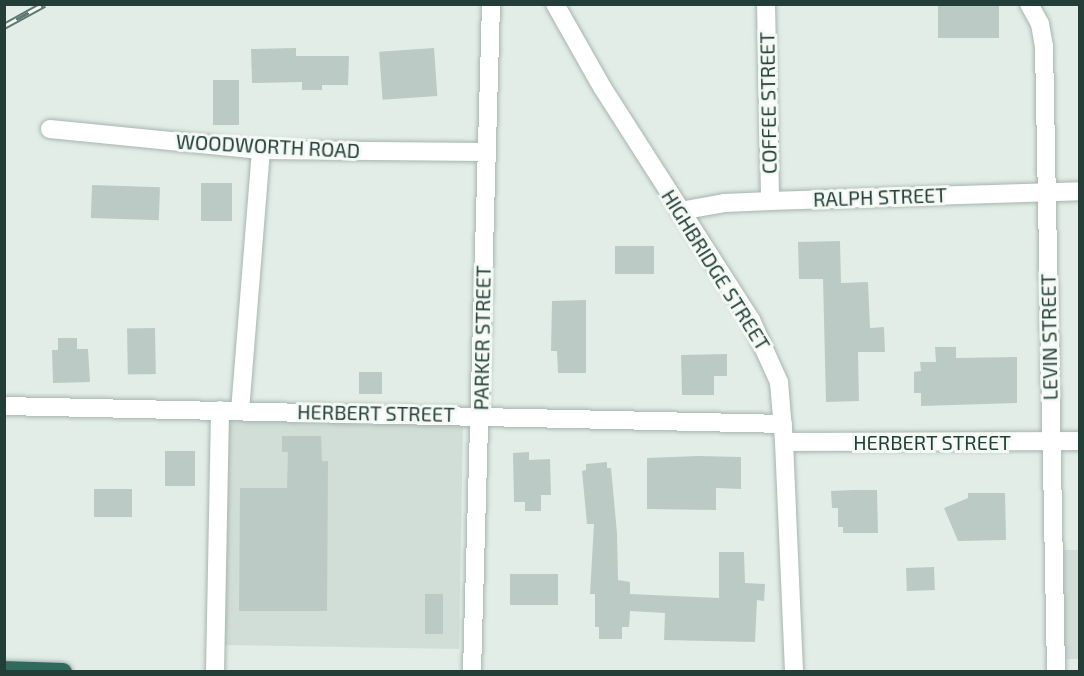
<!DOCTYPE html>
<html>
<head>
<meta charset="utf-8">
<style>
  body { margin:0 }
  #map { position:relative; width:1084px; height:676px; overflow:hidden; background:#e3ede8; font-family:"Exo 2",sans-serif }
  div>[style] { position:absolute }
  .built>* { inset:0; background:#d1ddd7; transform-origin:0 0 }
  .building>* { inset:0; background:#bbcac4; transform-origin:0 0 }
  .roads { filter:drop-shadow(0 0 2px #a6b5af) drop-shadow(0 0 2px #a6b5af) }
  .street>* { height:18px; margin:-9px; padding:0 9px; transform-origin:9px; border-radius:9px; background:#fff }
  .secondary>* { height:18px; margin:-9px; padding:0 9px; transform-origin:9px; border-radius:9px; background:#fff }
  .highway>* { height:18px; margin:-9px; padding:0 9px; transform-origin:9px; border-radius:9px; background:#2f6a5c }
  .rail>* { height:7px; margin-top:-3.5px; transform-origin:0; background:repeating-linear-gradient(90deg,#f4f9f6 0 14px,#5d7971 0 28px); box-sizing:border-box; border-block:2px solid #5d7971 }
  span { translate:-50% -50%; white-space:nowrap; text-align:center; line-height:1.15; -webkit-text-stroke:6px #f4f9f6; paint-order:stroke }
  .street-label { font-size:20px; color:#233e36 }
  .frame { position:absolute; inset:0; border:6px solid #233e36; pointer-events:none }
</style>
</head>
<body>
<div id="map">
  <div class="built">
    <div style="left:227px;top:418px;width:236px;height:227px;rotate:1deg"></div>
    <div style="left:1058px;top:550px;width:21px;height:109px"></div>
  </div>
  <div class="building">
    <div style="left:938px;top:4px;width:61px;height:34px"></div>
    <div style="clip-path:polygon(296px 48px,296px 56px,349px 56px,348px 85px,322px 85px,322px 90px,302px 90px,302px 82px,252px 83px,251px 49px)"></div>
    <div style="left:434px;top:48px;width:48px;height:55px;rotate:86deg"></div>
    <div style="left:239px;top:80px;width:45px;height:26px;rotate:90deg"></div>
    <div style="left:232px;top:183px;width:38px;height:31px;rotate:90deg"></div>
    <div style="left:92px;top:185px;width:68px;height:33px;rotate:2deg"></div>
    <div style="clip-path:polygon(840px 241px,841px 283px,868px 282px,870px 328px,884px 327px,885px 352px,858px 352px,859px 401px,826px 402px,823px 279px,799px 279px,798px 242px)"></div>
    <div style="left:615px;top:246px;width:39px;height:28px"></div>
    <div style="clip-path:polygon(586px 300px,586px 373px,558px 373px,557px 351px,551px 351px,552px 301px)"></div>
    <div style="left:155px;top:328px;width:46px;height:28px;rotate:89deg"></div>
    <div style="clip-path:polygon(58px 338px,77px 338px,77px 349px,88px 349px,90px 382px,53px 383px,52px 350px,58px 350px)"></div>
    <div style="clip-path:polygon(935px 347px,956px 347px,956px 358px,1017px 357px,1017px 403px,921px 406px,921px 393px,914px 393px,914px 372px,921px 371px,920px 362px,936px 362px)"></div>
    <div style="clip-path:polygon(727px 354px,727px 376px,714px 376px,714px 395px,682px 395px,681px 355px)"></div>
    <div style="left:359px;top:372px;width:23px;height:22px"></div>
    <div style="clip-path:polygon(282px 436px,321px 436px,322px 461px,328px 461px,327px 611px,239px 611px,240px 488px,287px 488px,288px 452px,282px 452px)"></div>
    <div style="left:195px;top:451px;width:35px;height:30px;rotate:90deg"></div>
    <div style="clip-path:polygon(529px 452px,529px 460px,550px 459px,551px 495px,541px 495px,541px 511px,525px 511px,525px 502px,514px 502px,513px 453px)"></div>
    <div style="clip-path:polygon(698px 456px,741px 457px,741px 489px,716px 488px,716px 510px,647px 509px,647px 458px)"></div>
    <div style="clip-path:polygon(607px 462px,607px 468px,611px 468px,617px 533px,618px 580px,630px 582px,630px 594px,719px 598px,719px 552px,744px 552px,745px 583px,765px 584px,764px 601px,757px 600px,755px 642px,664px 640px,665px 613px,630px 611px,629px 627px,622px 627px,622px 639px,599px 639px,599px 627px,595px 627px,595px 594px,590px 594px,594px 524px,587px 524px,582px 471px,586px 470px,586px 464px)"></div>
    <div style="left:94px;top:489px;width:38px;height:28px"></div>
    <div style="clip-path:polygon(854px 490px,877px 490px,878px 533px,843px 533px,843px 527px,838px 527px,838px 508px,832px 508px,831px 491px)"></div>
    <div style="clip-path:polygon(968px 493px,1005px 493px,1006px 540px,958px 541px,944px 508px,968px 498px)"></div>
    <div style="left:934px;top:567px;width:23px;height:28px;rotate:88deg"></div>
    <div style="left:510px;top:574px;width:48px;height:31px"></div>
    <div style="left:425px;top:594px;width:18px;height:40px"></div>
  </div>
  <div class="roads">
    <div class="street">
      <div style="left:555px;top:4px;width:95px;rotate:60.5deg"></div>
      <div style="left:602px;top:87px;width:277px;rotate:57.4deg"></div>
      <div style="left:751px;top:320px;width:68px;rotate:65.7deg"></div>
      <div style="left:779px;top:382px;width:60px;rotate:85.2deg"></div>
      <div style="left:784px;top:442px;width:230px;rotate:87.5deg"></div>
      <div style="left:766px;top:4px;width:197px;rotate:88.8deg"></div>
      <div style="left:1029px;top:4px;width:23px;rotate:61deg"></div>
      <div style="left:1040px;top:24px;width:22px;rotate:80deg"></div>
      <div style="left:1044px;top:46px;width:626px;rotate:88.9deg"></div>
      <div style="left:50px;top:129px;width:212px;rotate:5.7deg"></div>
      <div style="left:261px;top:150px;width:225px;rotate:0.5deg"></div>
      <div style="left:680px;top:211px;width:46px;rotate:-10.1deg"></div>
      <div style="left:725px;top:203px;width:45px;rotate:-2.5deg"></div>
      <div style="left:770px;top:201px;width:310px;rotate:-1.8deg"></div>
      <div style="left:4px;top:406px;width:779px;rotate:1.32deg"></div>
      <div style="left:240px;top:411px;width:262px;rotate:-85.4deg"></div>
      <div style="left:784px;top:442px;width:296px;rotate:-0.2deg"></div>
      <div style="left:215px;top:672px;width:262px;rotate:-88.9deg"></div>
    </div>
    <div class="secondary">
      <div style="left:472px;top:672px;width:668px;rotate:-88.37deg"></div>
    </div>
    <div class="highway">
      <div style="left:4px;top:670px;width:59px;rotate:1.9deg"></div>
    </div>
  </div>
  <div class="rail">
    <div style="left:4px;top:26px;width:46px;rotate:-28.8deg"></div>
  </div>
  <div class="street-label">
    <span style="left:768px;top:103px;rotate:-91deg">COFFEE STREET</span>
    <span style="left:268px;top:146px;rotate:3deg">WOODWORTH ROAD</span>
    <span style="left:880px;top:197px;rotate:-2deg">RALPH STREET</span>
    <span style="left:716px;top:270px;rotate:58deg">HIGHBRIDGE STREET</span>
    <span style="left:1049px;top:337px;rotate:-91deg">LEVIN STREET</span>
    <span style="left:482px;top:338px;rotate:-89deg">PARKER STREET</span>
    <span style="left:376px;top:413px;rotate:1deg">HERBERT STREET</span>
    <span style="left:932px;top:442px">HERBERT STREET</span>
  </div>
  <div class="frame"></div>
</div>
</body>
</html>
